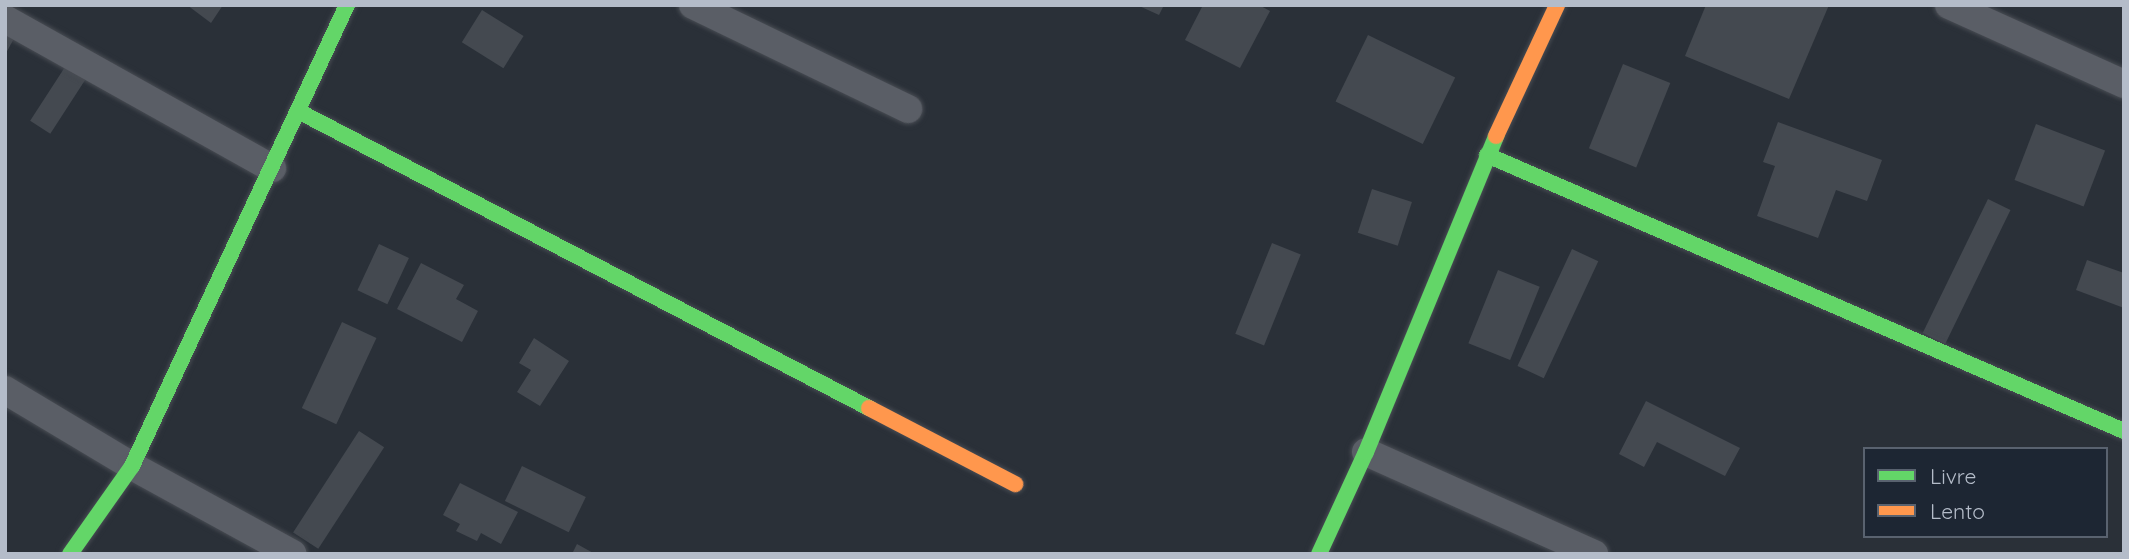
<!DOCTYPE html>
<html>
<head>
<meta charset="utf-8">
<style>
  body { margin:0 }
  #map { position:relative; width:2129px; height:559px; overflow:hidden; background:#2a3038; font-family:Quicksand,sans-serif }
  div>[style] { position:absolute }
  .building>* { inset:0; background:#444950; transform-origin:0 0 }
  .roads { filter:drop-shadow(0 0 2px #484c53) drop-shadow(0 0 2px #484c53) }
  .street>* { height:28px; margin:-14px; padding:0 14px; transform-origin:14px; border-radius:14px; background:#5a5e66 }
  .fast>* { height:16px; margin:-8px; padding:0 8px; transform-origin:8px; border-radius:8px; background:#63d668 }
  .slow>* { height:16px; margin:-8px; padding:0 8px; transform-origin:8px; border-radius:8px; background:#ff974d }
  span { translate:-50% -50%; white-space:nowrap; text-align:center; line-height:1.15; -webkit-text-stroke:6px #1d2633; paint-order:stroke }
  .frame { position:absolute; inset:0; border:7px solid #b4bcc9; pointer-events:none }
  .legend { position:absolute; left:1863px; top:447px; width:245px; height:91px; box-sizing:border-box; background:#1d2633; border:2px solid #59626f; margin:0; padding:9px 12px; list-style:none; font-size:21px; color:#b4bcc9 }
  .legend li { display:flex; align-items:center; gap:14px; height:35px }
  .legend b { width:35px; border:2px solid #59626f }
</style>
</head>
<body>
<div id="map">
  <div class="building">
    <div style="clip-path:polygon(187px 5px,223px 5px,211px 23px)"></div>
    <div style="clip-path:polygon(1137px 5px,1164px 5px,1159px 15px)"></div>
    <div style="clip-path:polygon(1203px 5px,1259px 5px,1270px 11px,1240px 68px,1185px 40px)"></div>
    <div style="clip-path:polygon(1706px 5px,1829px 5px,1789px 99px,1685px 56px)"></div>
    <div style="left:482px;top:10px;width:49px;height:38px;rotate:32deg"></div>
    <div style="clip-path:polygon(5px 26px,17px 33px,5px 55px)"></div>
    <div style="left:1368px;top:35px;width:97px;height:74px;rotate:26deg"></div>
    <div style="left:1623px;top:64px;width:51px;height:91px;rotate:22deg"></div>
    <div style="left:65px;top:67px;width:24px;height:64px;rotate:33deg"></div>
    <div style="clip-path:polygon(1778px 122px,1882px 160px,1867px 201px,1836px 190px,1818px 238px,1757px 216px,1775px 166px,1763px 162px)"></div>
    <div style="left:2036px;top:124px;width:74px;height:60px;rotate:21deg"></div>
    <div style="left:1372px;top:189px;width:42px;height:46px;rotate:18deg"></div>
    <div style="left:1988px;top:199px;width:25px;height:149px;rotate:26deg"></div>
    <div style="left:1272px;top:243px;width:31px;height:98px;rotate:22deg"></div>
    <div style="left:379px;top:244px;width:33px;height:51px;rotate:25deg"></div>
    <div style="left:1572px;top:249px;width:29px;height:129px;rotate:25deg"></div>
    <div style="clip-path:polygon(2087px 260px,2124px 273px,2124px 308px,2076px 290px)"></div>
    <div style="clip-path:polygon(421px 263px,464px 285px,456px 299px,478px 311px,462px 342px,397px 309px)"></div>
    <div style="left:1498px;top:270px;width:45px;height:79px;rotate:22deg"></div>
    <div style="left:342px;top:322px;width:38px;height:95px;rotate:25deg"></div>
    <div style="clip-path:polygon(534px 338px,569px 361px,540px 406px,517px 392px,531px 370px,519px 363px)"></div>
    <div style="clip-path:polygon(1646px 401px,1740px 448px,1725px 476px,1657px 442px,1644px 467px,1619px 454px)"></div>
    <div style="left:359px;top:431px;width:30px;height:121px;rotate:33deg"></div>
    <div style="left:522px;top:466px;width:71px;height:39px;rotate:26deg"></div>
    <div style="clip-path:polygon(460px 483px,518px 512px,501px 544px,481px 533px,477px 541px,456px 531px,460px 524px,443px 515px)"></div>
    <div style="clip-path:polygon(577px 544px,595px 554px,572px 554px)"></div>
  </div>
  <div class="roads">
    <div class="street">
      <div style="left:693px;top:5px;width:239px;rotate:25.8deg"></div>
      <div style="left:1949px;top:5px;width:192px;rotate:24.3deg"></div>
      <div style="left:5px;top:19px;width:306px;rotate:29.2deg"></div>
      <div style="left:5px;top:390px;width:148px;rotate:30.9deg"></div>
      <div style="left:132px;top:466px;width:183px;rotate:28.7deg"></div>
      <div style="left:1366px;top:452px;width:250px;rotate:24.1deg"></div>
    </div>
    <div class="fast">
      <div style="left:298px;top:111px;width:644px;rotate:27.48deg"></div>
      <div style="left:1487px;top:155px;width:694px;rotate:23.43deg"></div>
      <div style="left:70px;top:554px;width:108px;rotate:-54.8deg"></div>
      <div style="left:132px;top:466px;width:509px;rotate:-65deg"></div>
      <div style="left:1319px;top:554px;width:112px;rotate:-65.3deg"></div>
      <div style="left:1366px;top:452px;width:342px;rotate:-67.6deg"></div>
    </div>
    <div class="slow">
      <div style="left:1496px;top:136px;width:145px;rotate:-65deg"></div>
      <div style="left:869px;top:408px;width:165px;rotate:27.5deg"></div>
    </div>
  </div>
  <div class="frame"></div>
  <ul class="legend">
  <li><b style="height:9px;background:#63d668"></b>Livre</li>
  <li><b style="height:9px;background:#ff974d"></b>Lento</li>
  </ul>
</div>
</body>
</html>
